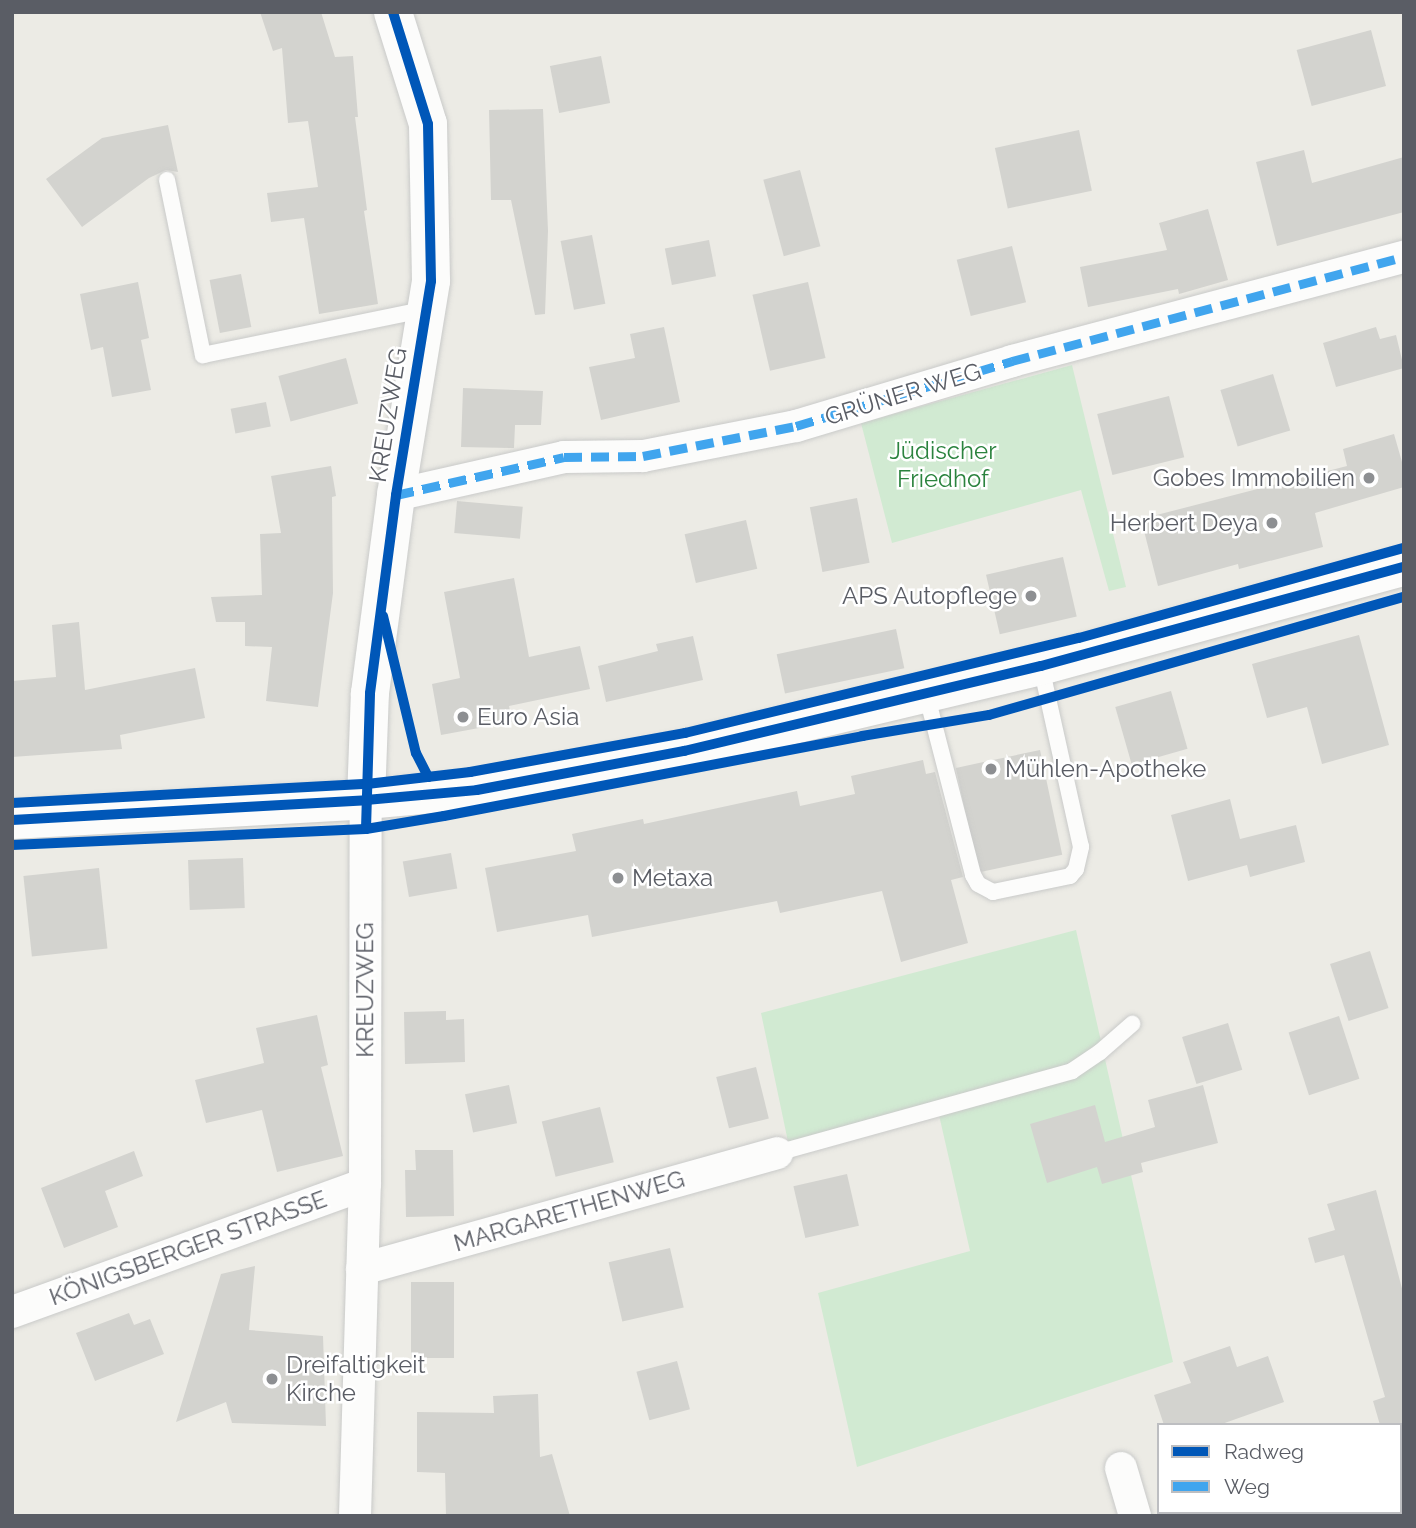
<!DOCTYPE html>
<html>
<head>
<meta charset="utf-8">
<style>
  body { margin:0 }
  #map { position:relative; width:1416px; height:1528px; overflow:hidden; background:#ecebe5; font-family:Raleway,sans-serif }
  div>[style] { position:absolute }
  .green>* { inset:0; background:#d1ead2 }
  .building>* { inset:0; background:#d3d3cf; transform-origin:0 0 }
  .roads { filter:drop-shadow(0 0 2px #c9cac9) drop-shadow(0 0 2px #c9cac9) }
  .service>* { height:16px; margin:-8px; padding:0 8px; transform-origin:8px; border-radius:8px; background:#fcfcfb }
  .minor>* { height:32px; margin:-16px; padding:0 16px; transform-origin:16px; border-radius:16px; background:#fcfcfb }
  .tertiary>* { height:38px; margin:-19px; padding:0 19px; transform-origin:19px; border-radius:19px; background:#fcfcfb }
  .quiet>* { height:9px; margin-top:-4.5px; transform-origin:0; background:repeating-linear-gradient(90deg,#40a5ee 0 18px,transparent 0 27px) }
  .cycleway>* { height:10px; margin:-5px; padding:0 5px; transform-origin:5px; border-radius:5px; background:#0057b8 }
  .dots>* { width:19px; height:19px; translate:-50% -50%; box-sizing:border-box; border:4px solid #fff; border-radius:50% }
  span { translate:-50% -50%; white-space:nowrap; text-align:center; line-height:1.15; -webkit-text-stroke:5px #fff; paint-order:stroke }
  .street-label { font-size:24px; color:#5a5d65 }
  .park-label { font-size:24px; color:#2b833e }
  .poi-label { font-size:24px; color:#5a5d65 }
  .right { translate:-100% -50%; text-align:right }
  .left { translate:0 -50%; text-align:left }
  .frame { position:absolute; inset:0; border:14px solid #5a5d65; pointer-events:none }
  .legend { position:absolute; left:1157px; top:1423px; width:245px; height:91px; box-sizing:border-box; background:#fff; border:2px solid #bdbec1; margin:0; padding:9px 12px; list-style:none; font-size:21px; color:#5a5d65 }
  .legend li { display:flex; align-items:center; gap:14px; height:35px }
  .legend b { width:35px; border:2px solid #bdbec1 }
</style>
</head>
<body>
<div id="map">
  <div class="green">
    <div style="clip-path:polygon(1072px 365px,1126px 587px,1109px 591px,1081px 490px,892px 543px,861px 423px)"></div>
    <div style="clip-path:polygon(1076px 930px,1173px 1362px,857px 1467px,818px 1293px,970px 1251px,939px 1115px,791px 1156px,761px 1013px)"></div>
  </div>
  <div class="building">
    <div style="clip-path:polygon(260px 12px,321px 12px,335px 57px,353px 56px,358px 117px,355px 117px,367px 210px,364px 211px,378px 304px,319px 314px,304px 218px,271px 222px,267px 193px,318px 187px,308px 121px,288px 123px,282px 48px,273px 51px)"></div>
    <div style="left:1371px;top:30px;width:58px;height:77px;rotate:75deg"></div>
    <div style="left:601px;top:56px;width:48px;height:52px;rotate:79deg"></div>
    <div style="clip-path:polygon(543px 109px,548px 231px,545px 314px,535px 315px,511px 200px,491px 200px,489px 110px)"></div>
    <div style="clip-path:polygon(168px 125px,178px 172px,166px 170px,149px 178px,82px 227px,46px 179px,102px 138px)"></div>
    <div style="left:1079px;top:130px;width:62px;height:86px;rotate:78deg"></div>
    <div style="clip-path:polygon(1304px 150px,1312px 183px,1404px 157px,1404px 212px,1277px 246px,1256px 162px)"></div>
    <div style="left:800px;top:170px;width:79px;height:38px;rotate:75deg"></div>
    <div style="clip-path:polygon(1208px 209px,1228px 280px,1179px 294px,1178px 289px,1088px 307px,1080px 267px,1167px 250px,1159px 223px)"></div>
    <div style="left:592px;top:235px;width:70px;height:32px;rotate:79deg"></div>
    <div style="left:709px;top:240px;width:37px;height:45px;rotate:79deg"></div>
    <div style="left:1012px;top:246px;width:58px;height:57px;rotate:76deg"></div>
    <div style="left:241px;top:274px;width:54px;height:32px;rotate:79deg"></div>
    <div style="clip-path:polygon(138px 282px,149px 338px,141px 340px,151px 390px,112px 397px,103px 347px,91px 350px,80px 294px)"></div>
    <div style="left:808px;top:282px;width:78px;height:57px;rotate:77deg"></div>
    <div style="clip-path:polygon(664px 327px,680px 402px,601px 420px,589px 367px,635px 358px,630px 334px)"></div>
    <div style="clip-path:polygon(1376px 327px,1380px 339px,1396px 335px,1404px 368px,1336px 387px,1323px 343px)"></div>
    <div style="left:346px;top:358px;width:47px;height:70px;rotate:75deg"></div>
    <div style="left:1273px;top:374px;width:59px;height:55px;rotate:73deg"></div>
    <div style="clip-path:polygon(463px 388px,543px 391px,541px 425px,515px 425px,514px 448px,461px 447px)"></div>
    <div style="left:1169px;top:396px;width:63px;height:74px;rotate:76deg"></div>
    <div style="left:266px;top:402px;width:25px;height:36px;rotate:79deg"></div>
    <div style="clip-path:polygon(1394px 434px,1404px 469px,1404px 487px,1315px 513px,1323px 547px,1239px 569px,1238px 564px,1158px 586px,1141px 519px,1347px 466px,1343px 449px)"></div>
    <div style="clip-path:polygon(331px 466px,336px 496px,332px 497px,333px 593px,318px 707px,266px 701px,272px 647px,245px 646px,245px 622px,216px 622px,211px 597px,262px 595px,260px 534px,281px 533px,271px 476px)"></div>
    <div style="left:857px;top:498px;width:66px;height:48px;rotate:79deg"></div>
    <div style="left:457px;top:501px;width:66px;height:32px;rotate:5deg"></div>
    <div style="left:746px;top:520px;width:50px;height:63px;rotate:77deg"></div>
    <div style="left:1063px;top:557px;width:61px;height:79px;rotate:77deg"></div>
    <div style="clip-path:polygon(514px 578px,529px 657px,580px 646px,590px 689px,509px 706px,512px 722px,441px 735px,432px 684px,460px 678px,444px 592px)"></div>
    <div style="clip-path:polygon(79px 622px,85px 690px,195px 668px,205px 718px,120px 735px,122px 749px,12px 757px,12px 681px,56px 677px,52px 625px)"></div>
    <div style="left:896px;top:629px;width:40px;height:122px;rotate:78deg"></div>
    <div style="clip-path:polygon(1359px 635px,1389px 745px,1322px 764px,1307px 707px,1267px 718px,1252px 664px)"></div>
    <div style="clip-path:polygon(693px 636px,703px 680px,606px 702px,598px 666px,658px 651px,656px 644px)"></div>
    <div style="left:1171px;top:691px;width:60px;height:58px;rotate:74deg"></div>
    <div style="left:1040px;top:750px;width:107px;height:86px;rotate:78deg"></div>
    <div style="clip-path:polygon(923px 760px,926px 774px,935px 772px,963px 877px,951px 880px,968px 943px,901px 962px,882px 891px,780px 913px,777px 901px,592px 937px,588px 915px,497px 932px,485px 868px,576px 851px,572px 834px,643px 819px,644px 824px,797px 791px,800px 806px,855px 794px,851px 776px)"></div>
    <div style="clip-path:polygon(1230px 799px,1240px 839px,1296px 825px,1305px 862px,1250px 877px,1247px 865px,1188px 881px,1171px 815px)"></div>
    <div style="left:451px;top:853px;width:36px;height:49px;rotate:80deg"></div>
    <div style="left:243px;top:858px;width:50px;height:55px;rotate:88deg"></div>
    <div style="left:99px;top:868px;width:81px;height:76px;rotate:84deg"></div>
    <div style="left:1370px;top:951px;width:60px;height:42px;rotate:72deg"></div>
    <div style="clip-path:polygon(446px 1011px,446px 1020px,464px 1019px,465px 1062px,405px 1064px,404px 1012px)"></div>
    <div style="clip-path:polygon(317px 1015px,328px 1065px,321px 1067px,343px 1156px,277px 1172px,262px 1110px,206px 1123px,195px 1080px,264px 1063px,256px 1028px)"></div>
    <div style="left:1339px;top:1016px;width:66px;height:53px;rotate:72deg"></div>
    <div style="left:1228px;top:1023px;width:49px;height:48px;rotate:73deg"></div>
    <div style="left:756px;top:1067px;width:53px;height:41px;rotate:76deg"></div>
    <div style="left:509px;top:1085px;width:39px;height:45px;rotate:78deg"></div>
    <div style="clip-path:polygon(1203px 1085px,1218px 1143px,1141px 1163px,1143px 1172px,1102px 1184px,1097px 1167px,1047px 1183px,1030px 1124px,1095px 1105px,1105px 1142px,1155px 1127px,1148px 1100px)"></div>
    <div style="left:600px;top:1107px;width:57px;height:60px;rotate:76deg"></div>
    <div style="clip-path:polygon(415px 1150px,453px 1150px,454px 1216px,406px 1217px,405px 1170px,416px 1170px)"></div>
    <div style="clip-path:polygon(134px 1151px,143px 1176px,105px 1191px,118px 1227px,64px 1248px,41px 1188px)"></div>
    <div style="left:847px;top:1174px;width:53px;height:55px;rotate:77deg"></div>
    <div style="clip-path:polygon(1376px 1190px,1404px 1296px,1404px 1435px,1400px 1436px,1400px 1425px,1380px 1425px,1373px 1401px,1385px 1397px,1344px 1255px,1315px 1263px,1308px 1238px,1335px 1230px,1327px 1204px)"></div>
    <div style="left:670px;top:1248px;width:61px;height:63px;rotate:77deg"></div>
    <div style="clip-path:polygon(255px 1266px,249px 1330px,323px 1336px,326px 1426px,232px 1423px,226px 1402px,176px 1422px,221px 1274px)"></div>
    <div style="left:411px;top:1282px;width:43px;height:76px"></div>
    <div style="clip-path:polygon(129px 1313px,134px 1325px,150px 1319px,164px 1354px,95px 1381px,76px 1333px)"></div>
    <div style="clip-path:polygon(1230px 1346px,1237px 1367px,1268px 1356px,1284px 1402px,1219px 1425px,1164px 1425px,1154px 1395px,1191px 1383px,1183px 1362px)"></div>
    <div style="left:677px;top:1361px;width:50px;height:42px;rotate:75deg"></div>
    <div style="clip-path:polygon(538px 1394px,540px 1457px,552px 1454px,570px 1516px,446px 1516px,445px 1473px,417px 1472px,417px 1412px,494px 1413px,493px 1396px)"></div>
  </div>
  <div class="roads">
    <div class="service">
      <div style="left:167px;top:180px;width:179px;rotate:78.4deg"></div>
      <div style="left:203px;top:355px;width:229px;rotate:-11.6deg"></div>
      <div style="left:926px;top:693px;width:188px;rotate:75.5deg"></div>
      <div style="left:973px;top:875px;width:10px;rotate:61deg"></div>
      <div style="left:978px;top:884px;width:17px;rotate:28deg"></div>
      <div style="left:993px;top:892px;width:79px;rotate:-11.7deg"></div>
      <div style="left:1070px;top:876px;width:9px;rotate:-49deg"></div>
      <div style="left:1076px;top:869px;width:23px;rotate:-77deg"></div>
      <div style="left:1081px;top:847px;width:185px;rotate:-102.5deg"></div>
      <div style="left:777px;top:1153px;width:306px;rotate:-15.5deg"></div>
      <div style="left:1072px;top:1071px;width:34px;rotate:-34deg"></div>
      <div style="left:1100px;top:1052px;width:43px;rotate:-41.2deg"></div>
    </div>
    <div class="minor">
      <div style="left:396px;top:495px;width:172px;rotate:-12.7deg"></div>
      <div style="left:564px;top:457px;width:79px;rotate:-0.7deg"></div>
      <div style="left:643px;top:456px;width:156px;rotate:-11.1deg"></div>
      <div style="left:796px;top:426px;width:226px;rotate:-16.7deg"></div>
      <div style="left:1012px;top:361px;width:406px;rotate:-14.9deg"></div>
      <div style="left:362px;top:1269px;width:431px;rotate:-15.6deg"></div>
      <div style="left:12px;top:1312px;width:375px;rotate:-19.9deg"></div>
      <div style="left:1121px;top:1468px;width:50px;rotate:73.7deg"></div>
      <div style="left:355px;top:1516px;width:332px;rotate:-88.3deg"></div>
      <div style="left:365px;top:1184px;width:384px;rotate:-89.9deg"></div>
    </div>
    <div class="tertiary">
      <div style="left:366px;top:800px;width:107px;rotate:-87.9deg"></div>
      <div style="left:370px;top:693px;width:200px;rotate:-82.5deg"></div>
      <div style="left:396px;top:495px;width:217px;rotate:-80.7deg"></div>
      <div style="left:431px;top:281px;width:157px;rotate:-91.1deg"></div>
      <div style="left:428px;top:124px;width:117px;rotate:-107.4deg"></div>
      <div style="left:12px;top:820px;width:355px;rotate:-3.2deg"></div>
      <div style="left:366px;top:800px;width:111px;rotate:-5.1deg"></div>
      <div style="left:477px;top:790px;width:211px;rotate:-10.7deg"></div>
      <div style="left:684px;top:751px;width:367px;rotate:-13.4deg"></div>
      <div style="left:1041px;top:666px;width:376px;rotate:-15.3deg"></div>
    </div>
  </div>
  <div class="quiet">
    <div style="left:396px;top:495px;width:172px;rotate:-12.7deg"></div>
    <div style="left:564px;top:457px;width:79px;rotate:-0.7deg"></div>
    <div style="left:643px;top:456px;width:156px;rotate:-11.1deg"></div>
    <div style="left:796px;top:426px;width:226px;rotate:-16.7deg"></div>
    <div style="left:1012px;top:361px;width:406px;rotate:-14.9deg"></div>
  </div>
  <div class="cycleway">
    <div style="left:383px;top:616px;width:141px;rotate:76.5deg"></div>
    <div style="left:416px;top:753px;width:27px;rotate:63deg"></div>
    <div style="left:12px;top:803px;width:356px;rotate:-3.1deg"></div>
    <div style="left:367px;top:784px;width:104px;rotate:-6.6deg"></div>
    <div style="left:470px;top:772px;width:219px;rotate:-10.3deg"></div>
    <div style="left:685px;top:733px;width:405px;rotate:-13.6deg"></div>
    <div style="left:1079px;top:638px;width:337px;rotate:-15.5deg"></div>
    <div style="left:12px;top:820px;width:355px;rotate:-3.2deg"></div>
    <div style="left:366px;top:800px;width:111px;rotate:-5.1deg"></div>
    <div style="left:477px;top:790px;width:211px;rotate:-10.7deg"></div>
    <div style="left:684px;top:751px;width:367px;rotate:-13.4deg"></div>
    <div style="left:1041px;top:666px;width:376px;rotate:-15.3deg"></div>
    <div style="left:366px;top:829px;width:136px;rotate:-88.3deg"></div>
    <div style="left:370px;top:693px;width:200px;rotate:-82.5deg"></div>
    <div style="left:396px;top:495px;width:217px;rotate:-80.7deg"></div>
    <div style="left:431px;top:281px;width:157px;rotate:-91.1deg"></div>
    <div style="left:428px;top:124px;width:117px;rotate:-107.4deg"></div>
    <div style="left:12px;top:845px;width:354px;rotate:-2.6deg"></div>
    <div style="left:366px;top:829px;width:79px;rotate:-9.5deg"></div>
    <div style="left:444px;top:816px;width:426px;rotate:-10.8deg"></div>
    <div style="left:862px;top:736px;width:129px;rotate:-9.4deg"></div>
    <div style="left:989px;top:715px;width:431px;rotate:-15.9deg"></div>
  </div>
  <div class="dots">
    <div style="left:1369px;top:478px;background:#8d8f92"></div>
    <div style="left:1272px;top:523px;background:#8d8f92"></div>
    <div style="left:1031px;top:596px;background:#8d8f92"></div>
    <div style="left:463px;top:717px;background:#8d8f92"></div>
    <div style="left:991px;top:769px;background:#8d8f92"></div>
    <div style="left:618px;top:878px;background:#8d8f92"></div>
    <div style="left:272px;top:1379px;background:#8d8f92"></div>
  </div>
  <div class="street-label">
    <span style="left:903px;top:394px;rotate:-17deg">GRÜNER WEG</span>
    <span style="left:388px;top:415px;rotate:-81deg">KREUZWEG</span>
    <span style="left:365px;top:990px;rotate:-90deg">KREUZWEG</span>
    <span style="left:569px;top:1211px;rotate:-16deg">MARGARETHENWEG</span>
    <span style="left:188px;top:1248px;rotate:-20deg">KÖNIGSBERGER STRASSE</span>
  </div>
  <div class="park-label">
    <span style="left:943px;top:465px">Jüdischer<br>Friedhof</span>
  </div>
  <div class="poi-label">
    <span class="right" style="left:1355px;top:478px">Gobes Immobilien</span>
    <span class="right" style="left:1258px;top:523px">Herbert Deya</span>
    <span class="right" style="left:1017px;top:596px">APS Autopflege</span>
    <span class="left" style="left:477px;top:717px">Euro Asia</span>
    <span class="left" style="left:1005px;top:769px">Mühlen-Apotheke</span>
    <span class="left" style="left:632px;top:878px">Metaxa</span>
    <span class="left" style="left:286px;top:1379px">Dreifaltigkeit<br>Kirche</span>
  </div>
  <div class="frame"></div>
  <ul class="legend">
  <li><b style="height:9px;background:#0057b8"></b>Radweg</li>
  <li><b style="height:9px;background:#40a5ee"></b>Weg</li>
  </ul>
</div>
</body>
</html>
